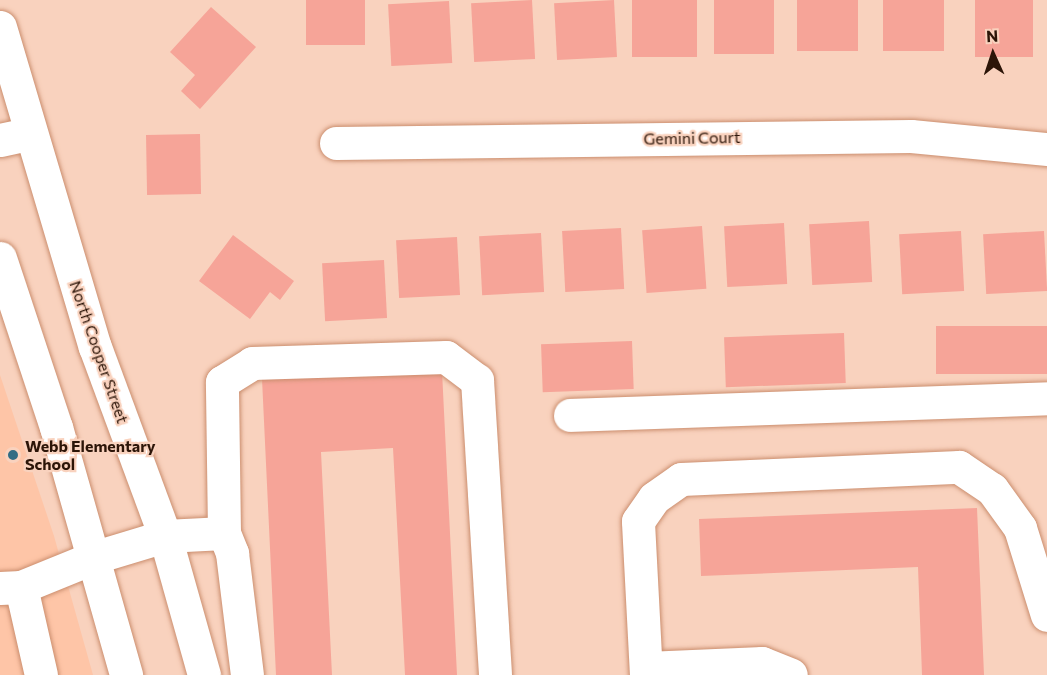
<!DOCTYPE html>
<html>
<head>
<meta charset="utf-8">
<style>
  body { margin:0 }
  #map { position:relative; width:1047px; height:675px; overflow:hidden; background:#f9d2be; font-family:Commissioner,sans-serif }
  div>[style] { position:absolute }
  .built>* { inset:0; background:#fec5a7 }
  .building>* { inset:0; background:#f6a498; transform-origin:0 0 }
  .roads { filter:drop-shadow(0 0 2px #cb8e6e) drop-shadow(0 0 2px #cb8e6e) }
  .minor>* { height:33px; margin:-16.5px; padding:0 16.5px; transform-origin:16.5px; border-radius:16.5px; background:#fff }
  .major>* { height:33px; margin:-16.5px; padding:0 16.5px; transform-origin:16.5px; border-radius:16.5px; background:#fff }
  .dots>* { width:16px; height:16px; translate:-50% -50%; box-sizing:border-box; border:3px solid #f9d2be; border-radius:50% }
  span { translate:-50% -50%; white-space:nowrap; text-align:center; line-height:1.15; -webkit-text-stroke:4.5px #f9d2be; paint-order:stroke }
  .street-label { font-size:16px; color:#2c1508 }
  .poi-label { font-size:16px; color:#2c1508; font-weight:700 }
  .left { translate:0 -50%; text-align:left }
  .north { position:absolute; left:963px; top:24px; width:60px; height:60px; -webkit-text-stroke:4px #f9d2be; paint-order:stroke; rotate:357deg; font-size:16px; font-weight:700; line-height:24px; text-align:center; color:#2c1508 }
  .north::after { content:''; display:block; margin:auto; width:21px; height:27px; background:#2c1508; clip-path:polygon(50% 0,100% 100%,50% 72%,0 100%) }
</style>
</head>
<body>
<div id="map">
  <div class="built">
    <div style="clip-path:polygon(0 375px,54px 536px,93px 675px,0 675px)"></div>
  </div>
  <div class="building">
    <div style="left:306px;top:0;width:59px;height:45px"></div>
    <div style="left:532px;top:0;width:59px;height:61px;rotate:87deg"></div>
    <div style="left:614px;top:0;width:57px;height:60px;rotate:87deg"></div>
    <div style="left:632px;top:0;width:65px;height:57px"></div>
    <div style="left:714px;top:0;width:60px;height:54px"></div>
    <div style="left:797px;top:0;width:61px;height:51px"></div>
    <div style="left:883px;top:0;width:61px;height:51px"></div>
    <div style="left:975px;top:0;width:58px;height:57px"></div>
    <div style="left:449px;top:1px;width:62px;height:61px;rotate:87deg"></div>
    <div style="clip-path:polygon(211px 7px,256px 47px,200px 109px,181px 91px,195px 75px,170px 52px)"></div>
    <div style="left:200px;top:134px;width:60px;height:54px;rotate:89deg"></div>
    <div style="left:869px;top:221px;width:61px;height:60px;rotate:87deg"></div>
    <div style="left:784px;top:223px;width:61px;height:60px;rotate:87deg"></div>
    <div style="left:702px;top:226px;width:63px;height:60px;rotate:86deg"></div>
    <div style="left:621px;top:228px;width:61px;height:59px;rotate:87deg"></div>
    <div style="left:961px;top:231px;width:60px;height:62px;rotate:87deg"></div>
    <div style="left:1044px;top:231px;width:60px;height:61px;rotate:87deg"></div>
    <div style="left:541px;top:233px;width:59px;height:62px;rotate:87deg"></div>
    <div style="clip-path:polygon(233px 235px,294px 281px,280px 300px,270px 292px,250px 319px,199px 281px)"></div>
    <div style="left:457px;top:237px;width:58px;height:61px;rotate:87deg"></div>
    <div style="left:384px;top:260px;width:58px;height:62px;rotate:87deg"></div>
    <div style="left:1047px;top:326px;width:48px;height:111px;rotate:90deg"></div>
    <div style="left:844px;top:333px;width:50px;height:120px;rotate:88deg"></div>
    <div style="left:632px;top:341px;width:48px;height:91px;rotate:88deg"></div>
    <div style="clip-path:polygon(442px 371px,457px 675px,405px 675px,393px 448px,321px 452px,332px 675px,276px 675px,262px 379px)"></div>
    <div style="clip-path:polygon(977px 508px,984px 675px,922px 675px,918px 567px,701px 576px,699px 519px)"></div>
  </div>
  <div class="roads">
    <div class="minor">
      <div style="left:0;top:140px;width:29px;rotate:-12deg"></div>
      <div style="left:336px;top:143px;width:575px;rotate:-0.7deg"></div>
      <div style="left:911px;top:136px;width:137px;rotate:5.5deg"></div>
      <div style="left:570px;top:415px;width:477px;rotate:-2deg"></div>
      <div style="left:224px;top:533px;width:22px;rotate:68deg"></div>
      <div style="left:232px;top:553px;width:123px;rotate:83deg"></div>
      <div style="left:165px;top:536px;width:59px;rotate:-2.9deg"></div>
      <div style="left:224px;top:533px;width:151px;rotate:-90.8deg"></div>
      <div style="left:222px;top:382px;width:36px;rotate:-32deg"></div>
      <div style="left:252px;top:363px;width:194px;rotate:-1.8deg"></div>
      <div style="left:446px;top:357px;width:39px;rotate:37deg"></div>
      <div style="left:477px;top:380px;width:296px;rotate:86.5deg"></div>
      <div style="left:21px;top:587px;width:90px;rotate:77.2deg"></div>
      <div style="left:0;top:588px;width:21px;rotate:-3deg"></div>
      <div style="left:21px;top:587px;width:77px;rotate:-22.2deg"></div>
      <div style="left:646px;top:668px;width:116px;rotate:-2.5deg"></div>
      <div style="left:762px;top:663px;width:31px;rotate:22deg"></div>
      <div style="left:646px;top:675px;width:154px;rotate:-93deg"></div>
      <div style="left:638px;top:521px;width:28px;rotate:-55deg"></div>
      <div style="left:654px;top:498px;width:33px;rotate:-35deg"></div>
      <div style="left:681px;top:479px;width:278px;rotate:-2.5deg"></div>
      <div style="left:959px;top:467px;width:40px;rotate:34deg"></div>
      <div style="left:992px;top:489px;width:48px;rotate:54.3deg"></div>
      <div style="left:1020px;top:528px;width:91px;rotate:72.8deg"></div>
    </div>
    <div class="major">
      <div style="left:0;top:27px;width:334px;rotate:73.5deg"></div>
      <div style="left:95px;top:347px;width:202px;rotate:69.7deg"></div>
      <div style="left:165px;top:536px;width:144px;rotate:74.3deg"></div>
      <div style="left:0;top:258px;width:178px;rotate:71.7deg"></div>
      <div style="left:56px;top:427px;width:258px;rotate:74.2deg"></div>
      <div style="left:92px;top:558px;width:76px;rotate:-16.8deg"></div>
    </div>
  </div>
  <div class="dots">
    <div style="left:13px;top:455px;background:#316c84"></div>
  </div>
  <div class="street-label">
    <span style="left:692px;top:138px;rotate:-1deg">Gemini Court</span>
    <span style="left:99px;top:352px;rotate:71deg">North Cooper Street</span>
  </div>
  <div class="poi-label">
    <span class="left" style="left:25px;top:455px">Webb Elementary<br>School</span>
  </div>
  <div class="north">N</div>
</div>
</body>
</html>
